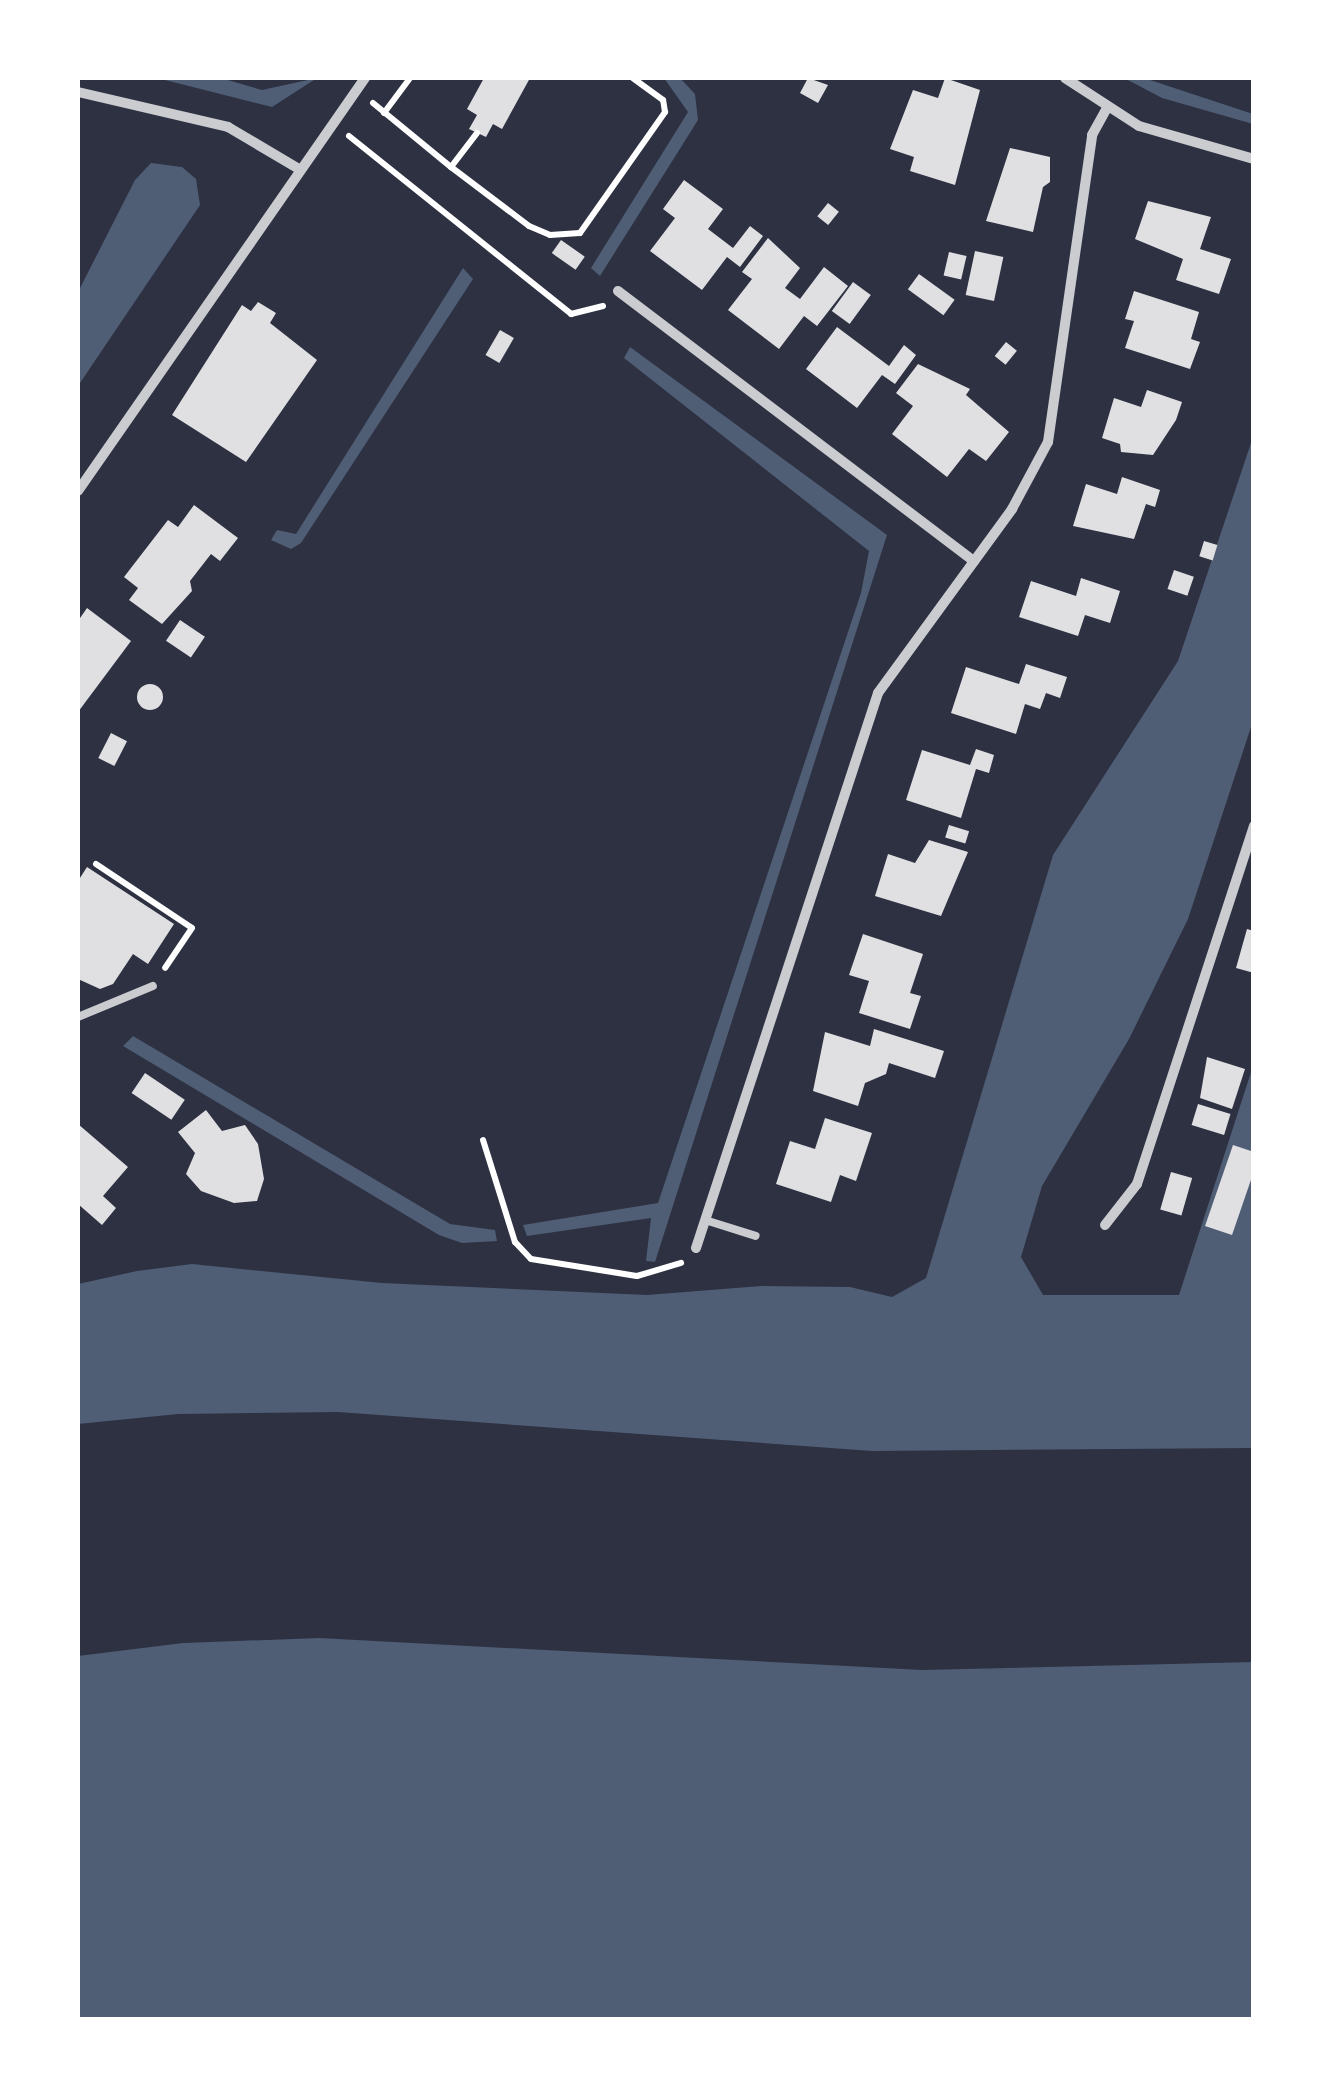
<!DOCTYPE html>
<html>
<head>
<meta charset="utf-8">
<style>
  body { margin:0 }
  #map { position:relative; width:1331px; height:2097px; overflow:hidden; background:#2d3142; font-family:"Archivo Narrow",sans-serif }
  div>[style] { position:absolute }
  .water>* { inset:0; background:#4f5d75 }
  .building>* { inset:0; background:#e0e0e3; transform-origin:0 0 }
  .round { border-radius:50% }
  .path>* { height:6px; margin:-3px; padding:0 3px; transform-origin:3px; border-radius:3px; background:#fff }
  .service>* { height:8px; margin:-4px; padding:0 4px; transform-origin:4px; border-radius:4px; background:#caccd0 }
  .minor>* { height:10px; margin:-5px; padding:0 5px; transform-origin:5px; border-radius:5px; background:#caccd0 }
  span { translate:-50% -50%; white-space:nowrap; text-align:center; line-height:1.15; -webkit-text-stroke:8px #fff; paint-order:stroke }
  .frame { position:absolute; inset:0; border:80px solid #fff; pointer-events:none }
</style>
</head>
<body>
<div id="map">
  <div class="water">
    <div style="clip-path:polygon(157px 78px,221px 78px,262px 90px,317px 78px,272px 107px)"></div>
    <div style="clip-path:polygon(664px 78px,680px 78px,695px 94px,698px 120px,600px 276px,591px 268px,688px 112px)"></div>
    <div style="clip-path:polygon(1124px 78px,1144px 78px,1253px 114px,1253px 124px,1162px 98px)"></div>
    <div style="clip-path:polygon(151px 163px,182px 167px,196px 179px,200px 205px,78px 386px,78px 292px,135px 180px)"></div>
    <div style="clip-path:polygon(463px 268px,473px 279px,301px 543px,291px 549px,271px 540px,277px 530px,296px 534px)"></div>
    <div style="clip-path:polygon(630px 347px,887px 535px,655px 1262px,646px 1261px,651px 1218px,527px 1236px,523px 1225px,658px 1203px,861px 593px,869px 551px,624px 358px)"></div>
    <div style="clip-path:polygon(1253px 437px,1253px 721px,1188px 919px,1129px 1039px,1042px 1186px,1021px 1257px,1043px 1295px,1179px 1295px,1253px 1066px,1253px 1448px,872px 1451px,338px 1412px,178px 1414px,78px 1424px,78px 1284px,137px 1271px,192px 1264px,382px 1283px,647px 1295px,761px 1286px,850px 1287px,892px 1297px,926px 1278px,1053px 855px,1178px 661px)"></div>
    <div style="clip-path:polygon(133px 1036px,450px 1224px,495px 1230px,497px 1241px,462px 1243px,439px 1235px,123px 1046px)"></div>
    <div style="clip-path:polygon(319px 1638px,922px 1670px,1253px 1662px,1253px 2019px,78px 2019px,78px 1656px,183px 1643px)"></div>
  </div>
  <div class="building">
    <div style="clip-path:polygon(484px 78px,530px 78px,502px 129px,493px 124px,486px 137px,469px 129px,477px 115px,467px 109px)"></div>
    <div style="clip-path:polygon(808px 78px,828px 85px,818px 103px,800px 93px)"></div>
    <div style="clip-path:polygon(945px 78px,980px 90px,955px 185px,910px 171px,914px 157px,890px 149px,913px 90px,938px 98px)"></div>
    <div style="clip-path:polygon(1010px 148px,1050px 157px,1050px 182px,1043px 187px,1033px 232px,986px 221px)"></div>
    <div style="clip-path:polygon(684px 180px,723px 209px,708px 229px,733px 248px,750px 226px,763px 236px,740px 267px,727px 257px,702px 290px,650px 251px,675px 218px,663px 209px)"></div>
    <div style="clip-path:polygon(1148px 201px,1211px 217px,1200px 249px,1231px 259px,1219px 294px,1176px 280px,1183px 259px,1135px 239px)"></div>
    <div style="left:828px;top:203px;width:14px;height:17px;rotate:39deg"></div>
    <div style="clip-path:polygon(768px 238px,800px 268px,785px 288px,800px 299px,824px 267px,848px 286px,817px 326px,804px 316px,779px 349px,728px 310px,752px 279px,742px 272px)"></div>
    <div style="left:561px;top:240px;width:29px;height:16px;rotate:35deg"></div>
    <div style="left:975px;top:251px;width:29px;height:45px;rotate:12deg"></div>
    <div style="left:949px;top:252px;width:18px;height:24px;rotate:13deg"></div>
    <div style="left:919px;top:274px;width:44px;height:19px;rotate:36deg"></div>
    <div style="left:853px;top:282px;width:22px;height:36px;rotate:36deg"></div>
    <div style="clip-path:polygon(1134px 291px,1199px 312px,1191px 339px,1200px 342px,1190px 369px,1125px 348px,1134px 321px,1125px 319px)"></div>
    <div style="clip-path:polygon(258px 302px,276px 313px,270px 323px,317px 360px,246px 462px,172px 415px,242px 305px,251px 311px)"></div>
    <div style="clip-path:polygon(837px 327px,889px 366px,904px 345px,916px 355px,895px 384px,882px 375px,857px 408px,806px 369px)"></div>
    <div style="left:500px;top:330px;width:16px;height:29px;rotate:30deg"></div>
    <div style="left:1006px;top:342px;width:14px;height:18px;rotate:39deg"></div>
    <div style="clip-path:polygon(918px 364px,970px 389px,966px 395px,1009px 432px,986px 461px,969px 449px,947px 477px,892px 434px,913px 406px,896px 393px)"></div>
    <div style="clip-path:polygon(1147px 390px,1182px 402px,1176px 420px,1153px 455px,1121px 452px,1120px 444px,1102px 438px,1114px 398px,1141px 407px)"></div>
    <div style="clip-path:polygon(1122px 477px,1160px 490px,1155px 507px,1146px 504px,1134px 539px,1073px 526px,1086px 484px,1117px 494px)"></div>
    <div style="clip-path:polygon(194px 505px,238px 538px,220px 561px,211px 554px,190px 581px,192px 591px,162px 624px,129px 600px,138px 588px,124px 577px,168px 520px,178px 527px)"></div>
    <div style="left:1204px;top:541px;width:14px;height:16px;rotate:17deg"></div>
    <div style="left:1174px;top:570px;width:21px;height:20px;rotate:19deg"></div>
    <div style="clip-path:polygon(1081px 578px,1120px 591px,1110px 623px,1085px 615px,1078px 636px,1019px 617px,1031px 581px,1076px 596px)"></div>
    <div style="clip-path:polygon(87px 608px,131px 641px,78px 712px,78px 621px)"></div>
    <div style="left:180px;top:620px;width:30px;height:25px;rotate:34deg"></div>
    <div style="clip-path:polygon(1026px 664px,1067px 677px,1060px 698px,1046px 693px,1040px 709px,1025px 704px,1016px 734px,951px 713px,966px 667px,1019px 684px)"></div>
    <div class="round" style="left:137px;top:684px;width:26px;height:26px"></div>
    <div style="left:111px;top:733px;width:18px;height:28px;rotate:27deg"></div>
    <div style="clip-path:polygon(976px 749px,994px 755px,989px 773px,976px 769px,961px 818px,906px 800px,922px 750px,970px 765px)"></div>
    <div style="left:949px;top:825px;width:21px;height:13px;rotate:17deg"></div>
    <div style="clip-path:polygon(929px 840px,968px 852px,941px 916px,875px 896px,888px 854px,915px 863px)"></div>
    <div style="clip-path:polygon(87px 867px,174px 924px,148px 964px,133px 954px,113px 984px,100px 989px,78px 979px,78px 881px)"></div>
    <div style="clip-path:polygon(1247px 929px,1254px 931px,1254px 973px,1236px 968px)"></div>
    <div style="clip-path:polygon(863px 934px,923px 954px,910px 993px,921px 996px,910px 1029px,859px 1013px,869px 981px,849px 975px)"></div>
    <div style="clip-path:polygon(874px 1029px,944px 1051px,935px 1078px,889px 1063px,886px 1074px,865px 1083px,858px 1106px,813px 1091px,825px 1032px,870px 1046px)"></div>
    <div style="clip-path:polygon(1207px 1057px,1245px 1069px,1232px 1109px,1200px 1098px)"></div>
    <div style="left:145px;top:1073px;width:48px;height:24px;rotate:34deg"></div>
    <div style="left:1198px;top:1104px;width:34px;height:22px;rotate:17deg"></div>
    <div style="clip-path:polygon(206px 1110px,222px 1131px,245px 1125px,258px 1144px,264px 1179px,257px 1201px,234px 1203px,201px 1191px,186px 1174px,195px 1153px,178px 1132px)"></div>
    <div style="clip-path:polygon(825px 1118px,872px 1133px,856px 1181px,840px 1175px,831px 1202px,776px 1184px,790px 1141px,815px 1149px)"></div>
    <div style="clip-path:polygon(78px 1124px,128px 1167px,103px 1196px,116px 1208px,102px 1225px,78px 1204px)"></div>
    <div style="clip-path:polygon(1233px 1145px,1254px 1152px,1254px 1171px,1232px 1235px,1205px 1226px)"></div>
    <div style="left:1171px;top:1172px;width:22px;height:39px;rotate:16deg"></div>
  </div>
  <div class="path">
    <div style="left:373px;top:103px;width:101px;rotate:39.4deg"></div>
    <div style="left:451px;top:167px;width:43px;rotate:-52.6deg"></div>
    <div style="left:384px;top:113px;width:44px;rotate:-53.4deg"></div>
    <div style="left:349px;top:136px;width:285px;rotate:38.7deg"></div>
    <div style="left:571px;top:314px;width:33px;rotate:-14deg"></div>
    <div style="left:451px;top:167px;width:98px;rotate:37.1deg"></div>
    <div style="left:529px;top:226px;width:23px;rotate:23deg"></div>
    <div style="left:550px;top:235px;width:30px;rotate:-4deg"></div>
    <div style="left:580px;top:233px;width:148px;rotate:-54.9deg"></div>
    <div style="left:665px;top:112px;width:12px;rotate:-99deg"></div>
    <div style="left:663px;top:100px;width:37px;rotate:-144deg"></div>
    <div style="left:96px;top:864px;width:115px;rotate:33.7deg"></div>
    <div style="left:192px;top:928px;width:48px;rotate:124deg"></div>
    <div style="left:483px;top:1140px;width:107px;rotate:72.6deg"></div>
    <div style="left:515px;top:1242px;width:23px;rotate:47deg"></div>
    <div style="left:531px;top:1259px;width:107px;rotate:9.1deg"></div>
    <div style="left:637px;top:1276px;width:46px;rotate:-16.5deg"></div>
  </div>
  <div class="service">
    <div style="left:78px;top:1017px;width:81px;rotate:-22.5deg"></div>
    <div style="left:705px;top:1220px;width:53px;rotate:17.4deg"></div>
  </div>
  <div class="minor">
    <div style="left:1065px;top:78px;width:88px;rotate:33deg"></div>
    <div style="left:1139px;top:126px;width:120px;rotate:16deg"></div>
    <div style="left:78px;top:92px;width:154px;rotate:13.1deg"></div>
    <div style="left:228px;top:127px;width:82px;rotate:30.6deg"></div>
    <div style="left:618px;top:291px;width:447px;rotate:37.2deg"></div>
    <div style="left:78px;top:491px;width:503px;rotate:-55.2deg"></div>
    <div style="left:1105px;top:1225px;width:52px;rotate:-52deg"></div>
    <div style="left:1137px;top:1184px;width:377px;rotate:-71.9deg"></div>
    <div style="left:696px;top:1248px;width:584px;rotate:-71.84deg"></div>
    <div style="left:878px;top:693px;width:228px;rotate:-53.9deg"></div>
    <div style="left:1012px;top:509px;width:76px;rotate:-61.8deg"></div>
    <div style="left:1048px;top:442px;width:310px;rotate:-81.8deg"></div>
    <div style="left:1092px;top:135px;width:31px;rotate:-61deg"></div>
  </div>
  <div class="frame"></div>
</div>
</body>
</html>
